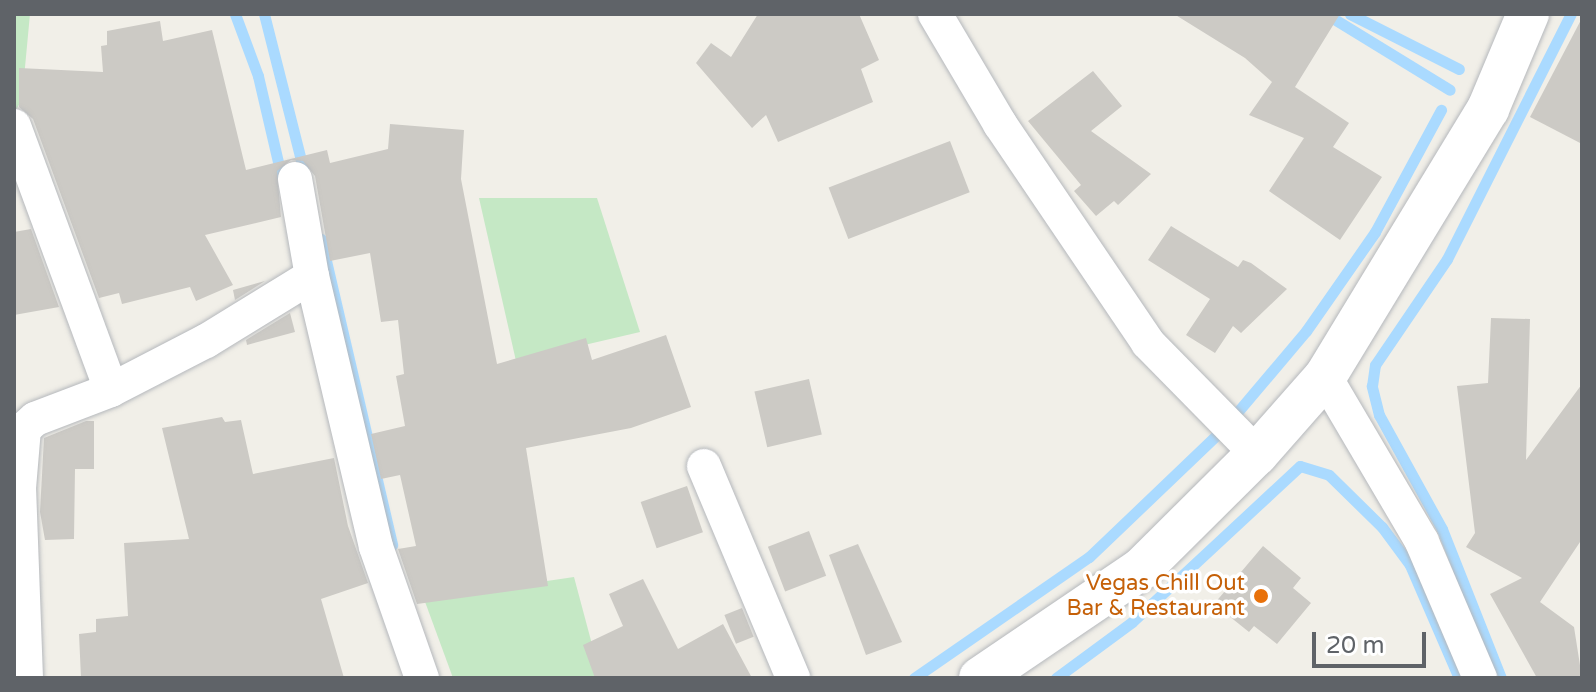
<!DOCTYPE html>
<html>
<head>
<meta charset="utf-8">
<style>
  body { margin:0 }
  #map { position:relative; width:1596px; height:692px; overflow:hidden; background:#f1efe8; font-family:"Varela Round",sans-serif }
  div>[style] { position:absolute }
  .green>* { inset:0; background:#c5e8c5 }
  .stream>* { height:11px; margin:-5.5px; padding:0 5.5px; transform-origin:5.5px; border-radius:5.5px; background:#aadaff }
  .building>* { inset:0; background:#cccac5; transform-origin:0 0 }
  .roads { filter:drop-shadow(0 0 2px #b5b8bc) drop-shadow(0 0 2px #b5b8bc) }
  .minor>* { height:34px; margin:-17px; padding:0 17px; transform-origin:17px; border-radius:17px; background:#fff }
  .tertiary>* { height:42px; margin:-21px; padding:0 21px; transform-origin:21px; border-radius:21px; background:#fff }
  .dots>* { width:22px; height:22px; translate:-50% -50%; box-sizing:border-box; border:4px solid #fff; border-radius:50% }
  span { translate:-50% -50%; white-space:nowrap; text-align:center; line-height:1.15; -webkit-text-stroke:7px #fff; paint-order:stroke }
  .food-label { font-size:22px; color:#c56008 }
  .right { translate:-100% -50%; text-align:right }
  .frame { position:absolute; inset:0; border:16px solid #5f6368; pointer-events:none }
  .scale { position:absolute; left:1312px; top:632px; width:114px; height:36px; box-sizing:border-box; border:4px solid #5f6368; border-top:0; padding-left:10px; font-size:24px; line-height:28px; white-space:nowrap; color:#5f6368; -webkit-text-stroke:6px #fff; paint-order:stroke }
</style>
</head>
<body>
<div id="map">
  <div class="green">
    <div style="clip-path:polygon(14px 14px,30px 14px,22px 99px,14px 114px)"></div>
    <div style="clip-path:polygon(479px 198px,597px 198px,640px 332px,516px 361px)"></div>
    <div style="clip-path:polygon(574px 577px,601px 678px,453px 678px,424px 599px)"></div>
  </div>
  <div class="stream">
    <div style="left:235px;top:14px;width:66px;rotate:69.6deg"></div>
    <div style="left:258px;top:76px;width:102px;rotate:76.9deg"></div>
    <div style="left:264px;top:14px;width:159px;rotate:75.8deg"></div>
    <div style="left:1326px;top:14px;width:145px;rotate:31.5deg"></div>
    <div style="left:1350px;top:14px;width:122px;rotate:26.8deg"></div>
    <div style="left:321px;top:239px;width:314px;rotate:76.9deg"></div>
    <div style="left:914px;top:678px;width:213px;rotate:-34.7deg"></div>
    <div style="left:1089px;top:557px;width:187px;rotate:-43.7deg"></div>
    <div style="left:1224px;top:428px;width:127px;rotate:-49.8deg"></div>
    <div style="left:1306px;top:331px;width:121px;rotate:-55.1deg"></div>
    <div style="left:1375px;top:232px;width:139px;rotate:-61.6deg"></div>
    <div style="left:1056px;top:678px;width:94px;rotate:-36.4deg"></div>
    <div style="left:1132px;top:622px;width:229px;rotate:-42.9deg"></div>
    <div style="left:1300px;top:466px;width:30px;rotate:17deg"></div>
    <div style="left:1329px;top:475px;width:74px;rotate:44.5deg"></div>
    <div style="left:1382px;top:527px;width:47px;rotate:53.6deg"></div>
    <div style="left:1410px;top:565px;width:123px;rotate:66.6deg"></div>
    <div style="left:1501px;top:678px;width:160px;rotate:-111.6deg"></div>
    <div style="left:1442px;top:529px;width:130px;rotate:-118.9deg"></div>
    <div style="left:1379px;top:415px;width:30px;rotate:-104deg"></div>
    <div style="left:1372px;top:386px;width:21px;rotate:-82deg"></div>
    <div style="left:1375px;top:365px;width:128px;rotate:-55.8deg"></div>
    <div style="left:1447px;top:259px;width:275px;rotate:-63.2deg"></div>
  </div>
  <div class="building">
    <div style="clip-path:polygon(758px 14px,859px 14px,879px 60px,861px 69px,873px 102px,778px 142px,766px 115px,752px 128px,696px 63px,711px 43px,731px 57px)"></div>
    <div style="clip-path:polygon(1174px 14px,1340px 14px,1295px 87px,1349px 123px,1333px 147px,1382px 177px,1340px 240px,1269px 191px,1304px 138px,1249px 115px,1272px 82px,1245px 58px)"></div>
    <div style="clip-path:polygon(1582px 18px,1582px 144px,1530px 117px)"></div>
    <div style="clip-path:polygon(160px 21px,163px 41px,212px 30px,246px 170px,327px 150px,330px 163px,388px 149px,390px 124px,464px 130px,461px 179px,497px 364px,586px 338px,592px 360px,666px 335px,691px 407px,631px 428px,526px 448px,548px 586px,417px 604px,398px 549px,416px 546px,400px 475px,381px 479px,371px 434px,405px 426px,396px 376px,404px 374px,398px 320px,381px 322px,370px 253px,330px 261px,315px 176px,303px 161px,291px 160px,277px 171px,281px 217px,205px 235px,233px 285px,196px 301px,190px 287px,122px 304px,119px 293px,99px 298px,33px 119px,19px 107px,19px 68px,103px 72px,101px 46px,107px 45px,107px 31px)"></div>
    <div style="clip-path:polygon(1093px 71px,1122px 106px,1091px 131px,1151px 174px,1118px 205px,1114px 201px,1096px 216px,1074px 191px,1081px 185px,1028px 121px)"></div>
    <div style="left:950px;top:141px;width:55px;height:130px;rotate:69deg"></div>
    <div style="clip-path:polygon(1171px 226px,1238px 267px,1243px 260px,1251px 263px,1287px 289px,1241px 333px,1233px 326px,1215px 353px,1186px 335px,1210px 299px,1148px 260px)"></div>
    <div style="clip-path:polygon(31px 229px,59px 307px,14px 315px,14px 232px)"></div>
    <div style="clip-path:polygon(265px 281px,235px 300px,233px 290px)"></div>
    <div style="clip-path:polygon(290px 313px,295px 332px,247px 345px,246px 340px)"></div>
    <div style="clip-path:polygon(1491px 318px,1530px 319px,1526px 460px,1582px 384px,1582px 539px,1540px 602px,1574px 627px,1582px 678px,1537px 678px,1490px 594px,1522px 578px,1466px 547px,1475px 533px,1457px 386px,1488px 383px)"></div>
    <div style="left:809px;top:379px;width:57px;height:56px;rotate:77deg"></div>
    <div style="clip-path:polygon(222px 417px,225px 422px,241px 420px,253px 474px,334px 458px,348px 526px,368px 583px,321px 599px,344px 678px,81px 678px,79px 634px,96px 632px,96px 619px,128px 616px,124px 543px,189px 539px,162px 428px)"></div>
    <div style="clip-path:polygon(86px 421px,94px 421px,94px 469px,75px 469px,74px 539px,45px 540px,40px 512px,44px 438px)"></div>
    <div style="left:687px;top:486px;width:49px;height:49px;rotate:71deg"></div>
    <div style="left:809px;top:531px;width:48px;height:44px;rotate:69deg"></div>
    <div style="clip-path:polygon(858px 544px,902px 642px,866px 655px,829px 555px)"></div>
    <div style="clip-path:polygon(1263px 546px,1301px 578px,1293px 588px,1311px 603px,1277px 644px,1254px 626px,1249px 632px,1214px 604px)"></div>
    <div style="clip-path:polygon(643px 579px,678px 649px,723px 624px,752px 678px,595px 678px,583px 645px,623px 626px,609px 594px)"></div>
    <div style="left:742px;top:608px;width:31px;height:19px;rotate:68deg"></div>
  </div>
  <div class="roads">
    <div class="minor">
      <div style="left:935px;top:14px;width:128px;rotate:59.4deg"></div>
      <div style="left:1000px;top:124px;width:264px;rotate:55.9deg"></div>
      <div style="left:1148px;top:343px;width:156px;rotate:45.5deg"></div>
      <div style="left:14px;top:126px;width:281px;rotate:69.8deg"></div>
      <div style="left:295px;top:179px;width:98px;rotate:80.1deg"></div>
      <div style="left:312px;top:276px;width:278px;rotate:76.7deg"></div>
      <div style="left:376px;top:547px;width:139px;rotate:70.7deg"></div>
      <div style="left:1325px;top:377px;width:191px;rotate:59.5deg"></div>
      <div style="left:1422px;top:542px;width:148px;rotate:66.9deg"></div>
      <div style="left:704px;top:466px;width:230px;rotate:67.2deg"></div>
      <div style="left:26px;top:678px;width:190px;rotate:-92.1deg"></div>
      <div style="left:19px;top:488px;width:59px;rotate:-85.2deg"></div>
      <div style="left:24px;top:429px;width:15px;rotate:-42deg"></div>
      <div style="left:35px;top:419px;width:81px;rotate:-20.9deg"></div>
      <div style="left:111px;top:390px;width:107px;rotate:-27.3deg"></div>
      <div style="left:206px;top:341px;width:124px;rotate:-31.5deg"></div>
    </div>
    <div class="tertiary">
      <div style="left:980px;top:678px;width:194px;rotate:-34.1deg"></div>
      <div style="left:1141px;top:569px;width:163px;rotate:-44.8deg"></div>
      <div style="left:1257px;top:454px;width:103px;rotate:-48.6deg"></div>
      <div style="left:1325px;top:377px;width:314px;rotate:-58.7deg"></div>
      <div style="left:1488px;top:109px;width:103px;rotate:-67.2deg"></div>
    </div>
  </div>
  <div class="dots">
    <div style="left:1261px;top:596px;background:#e8710a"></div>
  </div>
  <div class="food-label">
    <span class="right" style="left:1245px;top:596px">Vegas Chill Out<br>Bar &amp; Restaurant</span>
  </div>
  <div class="frame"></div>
  <div class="scale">20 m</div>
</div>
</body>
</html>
